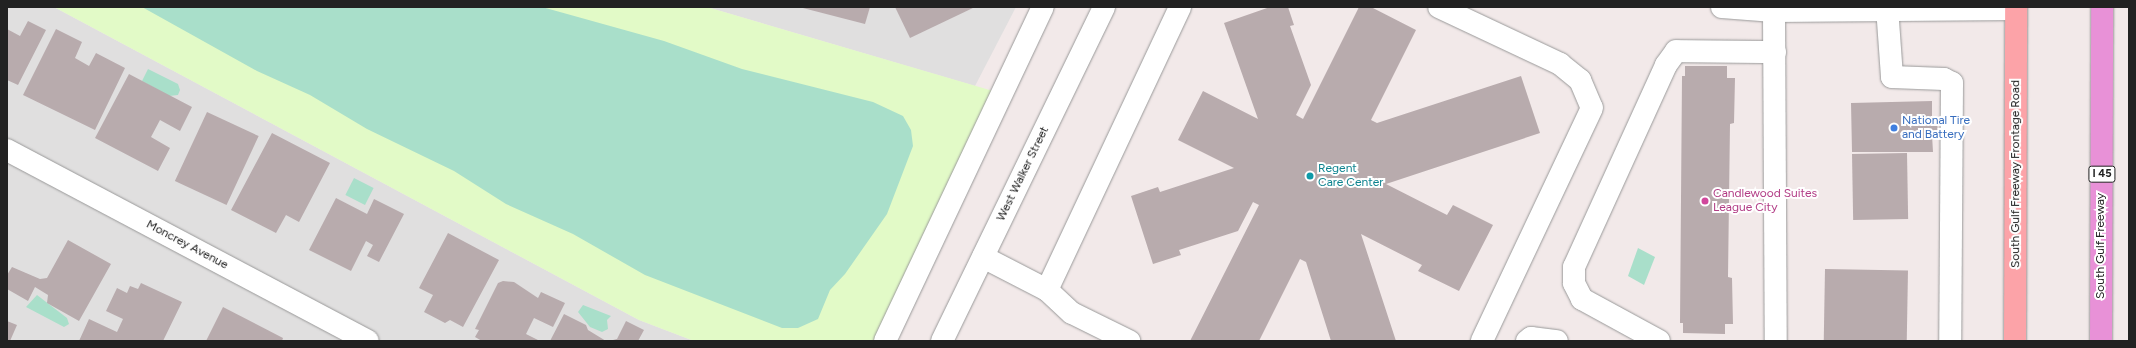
<!DOCTYPE html>
<html>
<head>
<meta charset="utf-8">
<style>
  body { margin:0 }
  #map { position:relative; width:2136px; height:348px; overflow:hidden; background:#f2e9e9; font-family:Figtree,sans-serif }
  div>[style] { position:absolute }
  .residential>* { inset:0; background:#e0dfdf }
  .park>* { inset:0; background:#e2fac7 }
  .water>* { inset:0; background:#a9dfca; transform-origin:0 0 }
  .building>* { inset:0; background:#b8abad; transform-origin:0 0 }
  .roads { filter:drop-shadow(0 0 1px #999) drop-shadow(0 0 1px #999) }
  .minor>* { height:22px; margin:-11px; padding:0 11px; transform-origin:11px; border-radius:11px; background:#fff }
  .major>* { height:22px; margin:-11px; padding:0 11px; transform-origin:11px; border-radius:11px; background:#fca3a8 }
  .highway>* { height:22px; margin:-11px; padding:0 11px; transform-origin:11px; border-radius:11px; background:#e891d7 }
  .dots>* { width:11px; height:11px; translate:-50% -50%; box-sizing:border-box; border:2px solid #fff; border-radius:50% }
  span { translate:-50% -50%; white-space:nowrap; text-align:center; line-height:1.15; -webkit-text-stroke:4px #fff; paint-order:stroke }
  .shield-label span { padding:1px 3px; background:#fff; border:1px solid; border-radius:3px; -webkit-text-stroke-width:0 }
  .shield-label { font-size:11px; color:#222; font-weight:700 }
  .shop-label { font-size:12px; color:#366cbe }
  .left { translate:0 -50%; text-align:left }
  .culture-label { font-size:12px; color:#0d838f }
  .street-label { font-size:12px; color:#222 }
  .hotel-label { font-size:12px; color:#b23c85 }
  .frame { position:absolute; inset:0; border:8px solid #222; pointer-events:none }
</style>
</head>
<body>
<div id="map">
  <div class="residential">
    <div style="clip-path:polygon(7px 7px,54px 7px,639px 320px,694px 341px,7px 341px)"></div>
    <div style="clip-path:polygon(707px 7px,1016px 7px,975px 86px)"></div>
  </div>
  <div class="park">
    <div style="clip-path:polygon(54px 7px,707px 7px,993px 91px,875px 341px,694px 341px,639px 320px)"></div>
  </div>
  <div class="water">
    <div style="clip-path:polygon(142px 7px,542px 7px,664px 41px,742px 69px,873px 102px,903px 116px,911px 130px,913px 146px,887px 214px,845px 274px,830px 290px,818px 319px,798px 328px,782px 328px,645px 275px,573px 234px,506px 204px,454px 171px,367px 129px,310px 95px,257px 71px)"></div>
    <div style="clip-path:polygon(148px 69px,178px 84px,180px 90px,178px 95px,169px 96px,142px 81px)"></div>
    <div style="left:354px;top:178px;width:22px;height:19px;rotate:27deg"></div>
    <div style="clip-path:polygon(1638px 248px,1655px 257px,1644px 285px,1628px 276px)"></div>
    <div style="clip-path:polygon(37px 295px,67px 318px,69px 324px,64px 327px,26px 307px)"></div>
    <div style="clip-path:polygon(583px 305px,611px 316px,607px 320px,608px 329px,602px 332px,590px 327px,578px 312px)"></div>
  </div>
  <div class="building">
    <div style="clip-path:polygon(799px 7px,870px 7px,865px 24px)"></div>
    <div style="clip-path:polygon(895px 7px,975px 7px,910px 38px)"></div>
    <div style="clip-path:polygon(1270px 7px,1288px 7px,1294px 25px,1290px 26px,1311px 85px,1296px 115px,1303px 119px,1359px 7px,1371px 7px,1416px 30px,1371px 120px,1377px 123px,1521px 76px,1540px 133px,1386px 184px,1447px 215px,1453px 205px,1493px 225px,1459px 291px,1418px 271px,1422px 265px,1361px 234px,1396px 341px,1331px 341px,1306px 262px,1300px 259px,1259px 341px,1190px 341px,1259px 205px,1253px 202px,1238px 231px,1179px 250px,1181px 255px,1153px 264px,1131px 196px,1158px 187px,1160px 192px,1234px 168px,1178px 140px,1203px 91px,1258px 119px,1224px 23px)"></div>
    <div style="clip-path:polygon(28px 21px,46px 30px,18px 85px,7px 80px,7px 29px,20px 36px)"></div>
    <div style="clip-path:polygon(56px 29px,82px 42px,75px 58px,89px 66px,96px 53px,125px 68px,95px 130px,23px 95px)"></div>
    <div style="clip-path:polygon(1685px 66px,1727px 66px,1727px 78px,1735px 78px,1734px 123px,1730px 124px,1728px 277px,1732px 278px,1733px 324px,1725px 324px,1725px 334px,1683px 333px,1683px 323px,1680px 323px,1682px 76px,1685px 76px)"></div>
    <div style="clip-path:polygon(129px 74px,192px 107px,180px 131px,160px 120px,151px 137px,170px 148px,158px 171px,95px 138px)"></div>
    <div style="clip-path:polygon(1932px 101px,1932px 122px,1937px 121px,1938px 135px,1932px 135px,1933px 152px,1852px 152px,1851px 103px)"></div>
    <div style="left:207px;top:112px;width:57px;height:76px;rotate:25deg"></div>
    <div style="clip-path:polygon(272px 133px,330px 163px,299px 222px,286px 215px,276px 233px,231px 210px)"></div>
    <div style="left:1907px;top:153px;width:66px;height:55px;rotate:89deg"></div>
    <div style="clip-path:polygon(336px 198px,367px 214px,374px 199px,404px 214px,379px 262px,367px 256px,373px 245px,366px 241px,351px 271px,309px 250px)"></div>
    <div style="clip-path:polygon(448px 233px,499px 260px,463px 327px,450px 320px,445px 323px,424px 312px,433px 295px,419px 288px)"></div>
    <div style="clip-path:polygon(68px 240px,111px 264px,79px 321px,47px 303px,48px 295px,35px 287px,28px 301px,7px 289px,7px 275px,12px 267px,40px 279px,47px 278px)"></div>
    <div style="left:1825px;top:269px;width:83px;height:72px;rotate:1deg"></div>
    <div style="clip-path:polygon(503px 281px,514px 282px,538px 298px,541px 292px,565px 303px,553px 327px,534px 318px,526px 334px,540px 341px,482px 341px,475px 337px,479px 330px,475px 329px,498px 283px)"></div>
    <div style="clip-path:polygon(141px 283px,182px 302px,163px 341px,79px 341px,89px 319px,117px 332px,123px 319px,106px 311px,117px 288px,127px 293px,130px 286px,138px 289px)"></div>
    <div style="clip-path:polygon(223px 307px,283px 338px,282px 341px,206px 341px)"></div>
    <div style="clip-path:polygon(564px 314px,586px 325px,588px 330px,606px 341px,550px 341px)"></div>
    <div style="clip-path:polygon(7px 321px,17px 325px,10px 341px,7px 341px)"></div>
    <div style="clip-path:polygon(626px 321px,644px 330px,638px 341px,609px 341px,617px 339px)"></div>
  </div>
  <div class="roads">
    <div class="minor">
      <div style="left:1439px;top:7px;width:134px;rotate:25.2deg"></div>
      <div style="left:1560px;top:64px;width:26px;rotate:39deg"></div>
      <div style="left:1580px;top:80px;width:30px;rotate:67deg"></div>
      <div style="left:1592px;top:108px;width:258px;rotate:115.3deg"></div>
      <div style="left:1722px;top:7px;width:52px;rotate:4.4deg"></div>
      <div style="left:1774px;top:11px;width:242px;rotate:-0.5deg"></div>
      <div style="left:1887px;top:7px;width:70px;rotate:85.9deg"></div>
      <div style="left:1892px;top:77px;width:52px;rotate:2.2deg"></div>
      <div style="left:1944px;top:79px;width:9px;rotate:27deg"></div>
      <div style="left:1952px;top:83px;width:258px;rotate:90.4deg"></div>
      <div style="left:1774px;top:11px;width:330px;rotate:89.7deg"></div>
      <div style="left:7px;top:150px;width:408px;rotate:27.9deg"></div>
      <div style="left:983px;top:257px;width:72px;rotate:27.3deg"></div>
      <div style="left:1047px;top:290px;width:34px;rotate:43deg"></div>
      <div style="left:1072px;top:313px;width:64px;rotate:26.2deg"></div>
      <div style="left:1047px;top:290px;width:313px;rotate:-64.8deg"></div>
      <div style="left:885px;top:341px;width:369px;rotate:-64.7deg"></div>
      <div style="left:942px;top:341px;width:371px;rotate:-64.1deg"></div>
      <div style="left:1527px;top:341px;width:5px;rotate:-37deg"></div>
      <div style="left:1531px;top:338px;width:26px;rotate:7deg"></div>
      <div style="left:1659px;top:341px;width:88px;rotate:-151.4deg"></div>
      <div style="left:1582px;top:299px;width:18px;rotate:-117deg"></div>
      <div style="left:1574px;top:283px;width:16px;rotate:-90deg"></div>
      <div style="left:1574px;top:267px;width:222px;rotate:-65.5deg"></div>
      <div style="left:1666px;top:65px;width:17px;rotate:-54deg"></div>
      <div style="left:1676px;top:51px;width:99px;rotate:0.6deg"></div>
    </div>
    <div class="major">
      <div style="left:2015px;top:341px;width:334px;rotate:-89.8deg"></div>
    </div>
    <div class="highway">
      <div style="left:2101px;top:341px;width:334px;rotate:-89.8deg"></div>
    </div>
  </div>
  <div class="dots">
    <div style="left:1894px;top:128px;background:#3f7fe0"></div>
    <div style="left:1310px;top:176px;background:#0f9aa8"></div>
    <div style="left:1705px;top:201px;background:#d1479c"></div>
  </div>
  <div class="shield-label">
    <span style="left:2102px;top:174px">I 45</span>
  </div>
  <div class="shop-label">
    <span class="left" style="left:1902px;top:128px">National Tire<br>and Battery</span>
  </div>
  <div class="culture-label">
    <span class="left" style="left:1318px;top:176px">Regent<br>Care Center</span>
  </div>
  <div class="street-label">
    <span style="left:1023px;top:174px;rotate:-64deg">West Walker Street</span>
    <span style="left:2016px;top:174px;rotate:-90deg">South Gulf Freeway Frontage Road</span>
    <span style="left:187px;top:245px;rotate:28deg">Moncrey Avenue</span>
    <span style="left:2101px;top:246px;rotate:-90deg">South Gulf Freeway</span>
  </div>
  <div class="hotel-label">
    <span class="left" style="left:1713px;top:201px">Candlewood Suites<br>League City</span>
  </div>
  <div class="frame"></div>
</div>
</body>
</html>
